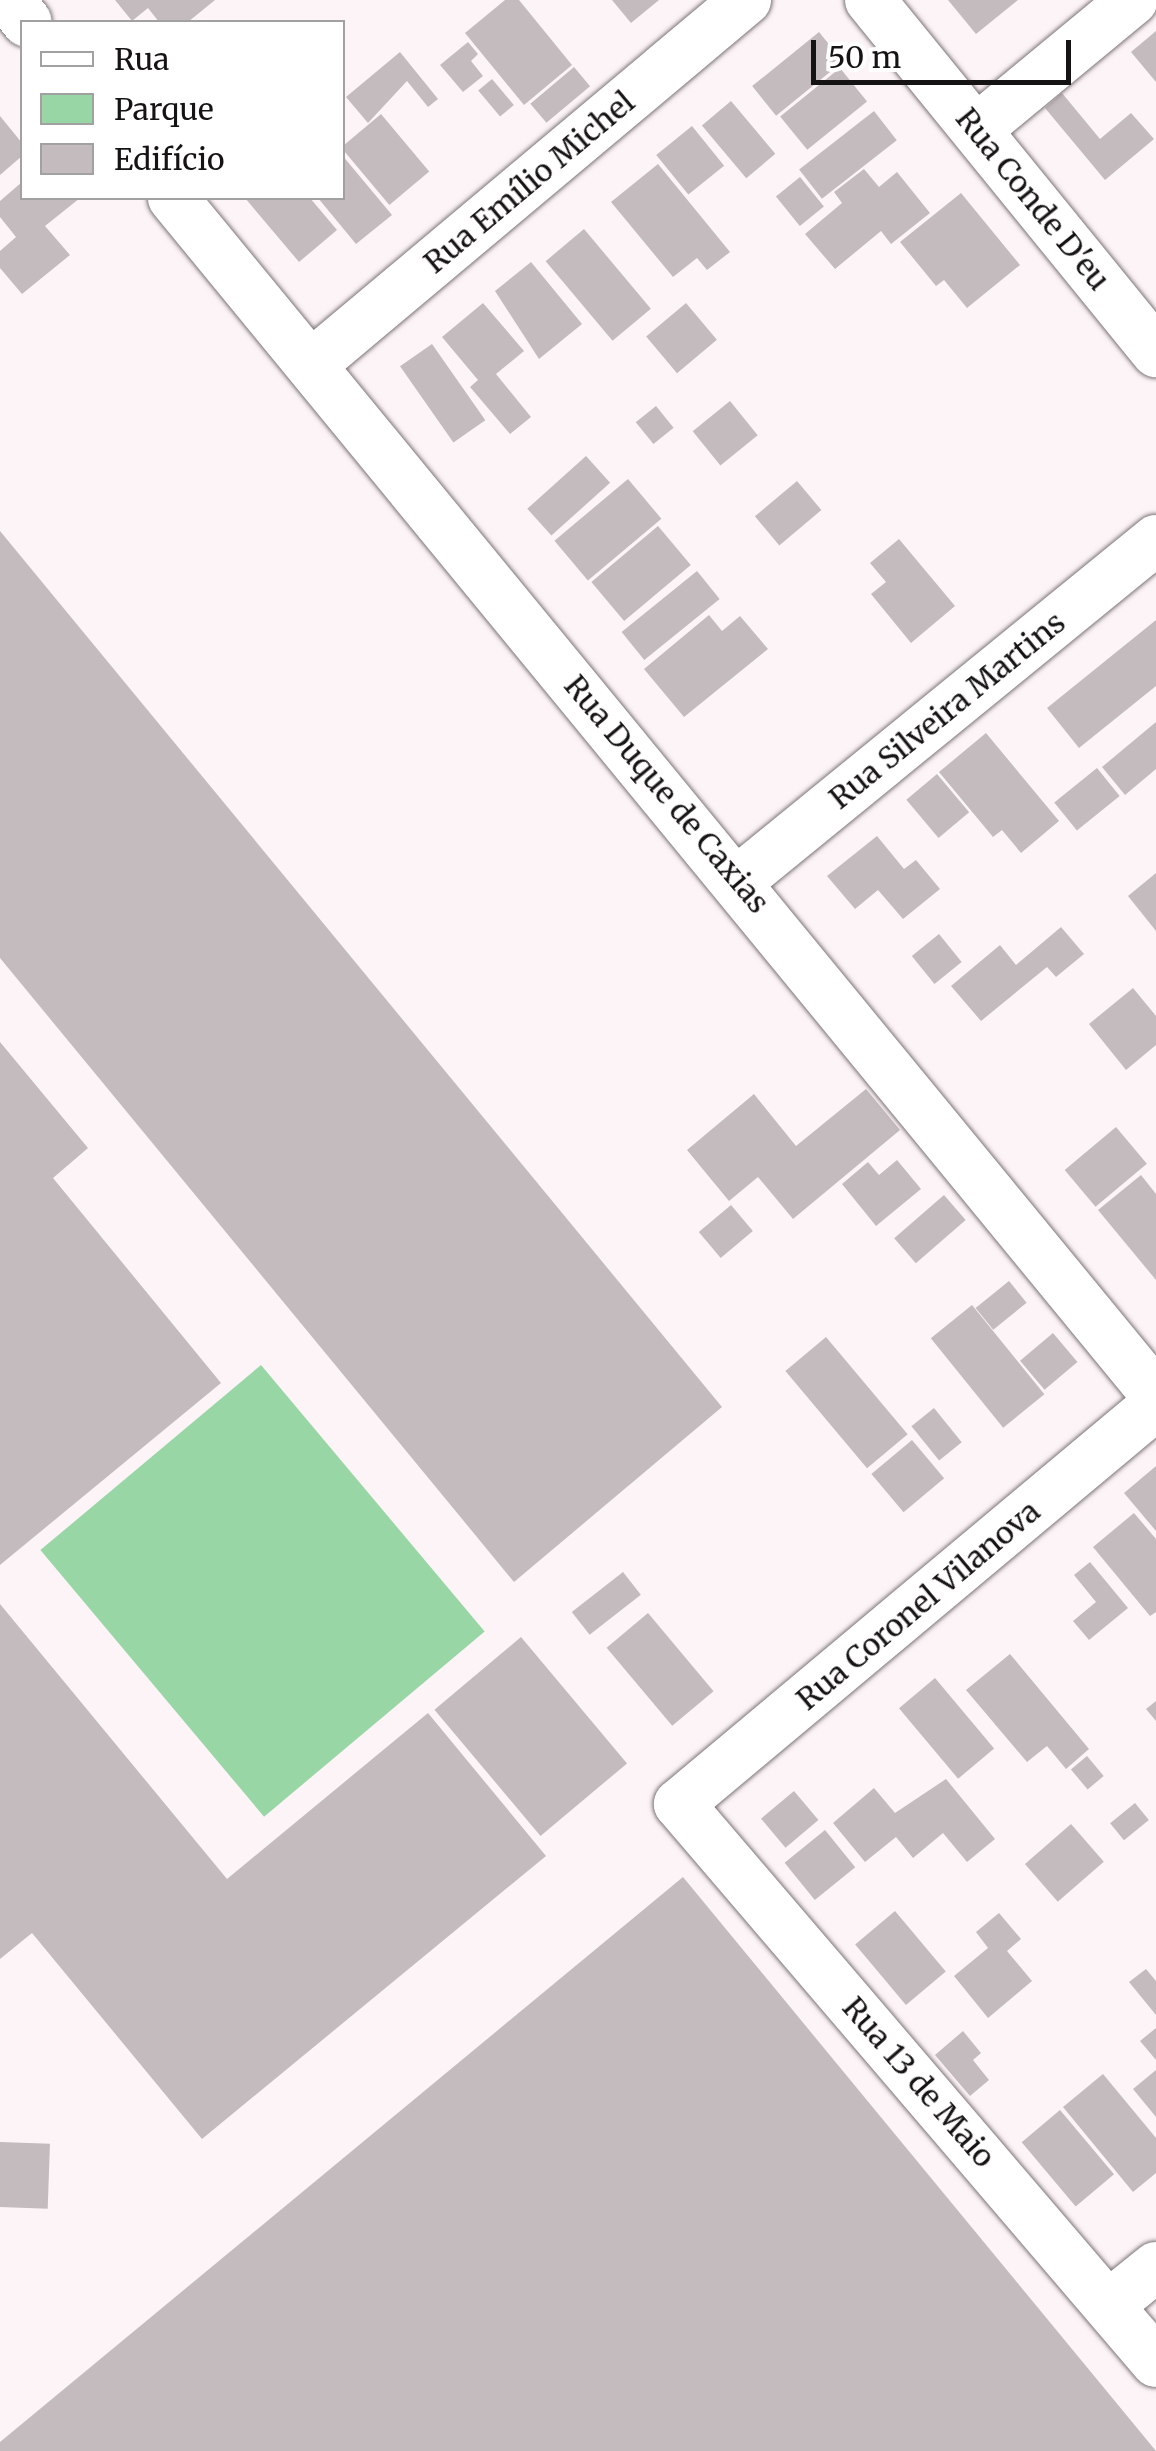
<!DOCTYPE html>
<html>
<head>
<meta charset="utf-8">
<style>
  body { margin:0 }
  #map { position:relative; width:1156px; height:2451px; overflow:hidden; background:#fdf4f7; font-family:Merriweather,serif }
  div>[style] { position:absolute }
  .green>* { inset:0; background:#99d6a5; transform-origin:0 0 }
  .building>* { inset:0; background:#c4bbbe; transform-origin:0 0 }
  .roads { filter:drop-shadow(0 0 2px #7c7477) drop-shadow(0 0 2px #7c7477) }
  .minor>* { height:50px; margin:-25px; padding:0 25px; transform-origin:25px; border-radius:25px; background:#fff }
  span { translate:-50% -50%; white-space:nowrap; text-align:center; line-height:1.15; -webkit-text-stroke:8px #fff; paint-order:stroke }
  .street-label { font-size:30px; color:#161314 }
  .legend { position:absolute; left:20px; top:20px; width:325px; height:180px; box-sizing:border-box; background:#fff; border:2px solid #a2a1a1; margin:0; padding:12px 18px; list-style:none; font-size:30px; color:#161314 }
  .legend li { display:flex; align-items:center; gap:20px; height:50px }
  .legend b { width:50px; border:2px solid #a2a1a1 }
  .scale { position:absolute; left:811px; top:40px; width:260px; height:45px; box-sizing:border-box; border:5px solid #161314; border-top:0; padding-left:12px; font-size:30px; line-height:35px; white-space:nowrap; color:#161314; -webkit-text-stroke:8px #fff; paint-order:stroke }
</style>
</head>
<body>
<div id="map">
  <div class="green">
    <div style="left:261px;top:1365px;width:348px;height:288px;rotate:50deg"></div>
  </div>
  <div class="building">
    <div style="clip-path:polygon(115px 0,215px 0,188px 22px,159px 22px,148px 8px,132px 21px)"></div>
    <div style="clip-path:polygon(505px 0,519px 0,572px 65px,524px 105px,465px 33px)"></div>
    <div style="clip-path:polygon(612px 0,659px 0,631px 23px)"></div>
    <div style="clip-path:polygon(948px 0,1018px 0,976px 34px)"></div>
    <div style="clip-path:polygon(1156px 31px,1156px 82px,1131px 52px)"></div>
    <div style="left:819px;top:32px;width:38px;height:86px;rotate:51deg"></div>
    <div style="clip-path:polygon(468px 42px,478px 54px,471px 61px,483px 76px,463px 92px,440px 65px)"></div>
    <div style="clip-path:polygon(400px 52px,438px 99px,428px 107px,407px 81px,368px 123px,346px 97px)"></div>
    <div style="left:574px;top:67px;width:25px;height:57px;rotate:50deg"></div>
    <div style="left:840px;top:68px;width:43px;height:77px;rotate:51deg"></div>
    <div style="left:492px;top:79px;width:34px;height:18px;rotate:50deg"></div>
    <div style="clip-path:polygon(1062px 93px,1100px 139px,1131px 113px,1154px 139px,1105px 180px,1045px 108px)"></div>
    <div style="left:731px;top:101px;width:69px;height:38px;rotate:50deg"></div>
    <div style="left:874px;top:111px;width:37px;height:95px;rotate:52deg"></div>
    <div style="left:381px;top:114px;width:75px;height:52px;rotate:50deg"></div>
    <div style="clip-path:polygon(0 116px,22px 143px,22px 156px,0 175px)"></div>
    <div style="left:692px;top:126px;width:51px;height:46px;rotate:51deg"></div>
    <div style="clip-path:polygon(342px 155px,392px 215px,356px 244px,318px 198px,342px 198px)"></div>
    <div style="clip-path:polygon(658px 164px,730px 252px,707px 270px,697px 258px,673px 277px,611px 202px)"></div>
    <div style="clip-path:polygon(864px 169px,879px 187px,897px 172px,930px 213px,891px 244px,881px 231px,835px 269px,805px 234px,842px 203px,834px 192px)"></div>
    <div style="left:800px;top:177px;width:38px;height:31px;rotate:51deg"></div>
    <div style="clip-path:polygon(22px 182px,22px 198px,80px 198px,45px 226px,70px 255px,22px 294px,0 268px,0 251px,16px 237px,0 217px,0 201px)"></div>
    <div style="clip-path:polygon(961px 193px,1020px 265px,967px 308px,944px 280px,936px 286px,900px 242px)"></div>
    <div style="clip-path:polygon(245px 198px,310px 198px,337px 230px,299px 262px)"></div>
    <div style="left:584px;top:229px;width:104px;height:50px;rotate:50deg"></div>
    <div style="clip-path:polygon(531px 262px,582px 324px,539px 359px,495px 291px)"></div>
    <div style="clip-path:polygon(483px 303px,524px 351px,496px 374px,531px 417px,510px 434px,470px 387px,478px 380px,442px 337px)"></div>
    <div style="left:686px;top:303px;width:48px;height:52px;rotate:50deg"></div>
    <div style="left:432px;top:344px;width:93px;height:39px;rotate:55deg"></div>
    <div style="left:730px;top:401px;width:44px;height:48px;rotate:51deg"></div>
    <div style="left:656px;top:406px;width:28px;height:26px;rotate:51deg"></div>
    <div style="left:586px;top:456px;width:36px;height:79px;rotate:48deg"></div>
    <div style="left:628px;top:479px;width:52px;height:96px;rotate:50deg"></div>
    <div style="left:797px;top:481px;width:38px;height:55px;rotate:50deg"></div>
    <div style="left:658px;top:526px;width:51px;height:87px;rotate:50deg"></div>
    <div style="clip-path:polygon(0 531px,722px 1407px,514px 1582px,0 958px)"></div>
    <div style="clip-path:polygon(899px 539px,955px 606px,911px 643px,871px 594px,886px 582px,870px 563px)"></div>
    <div style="left:697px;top:571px;width:36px;height:97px;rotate:51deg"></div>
    <div style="clip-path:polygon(709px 615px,722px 631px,740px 616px,768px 649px,684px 717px,644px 669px)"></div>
    <div style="clip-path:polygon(1156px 620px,1156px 686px,1079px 748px,1047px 708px)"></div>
    <div style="clip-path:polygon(1156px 722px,1156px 769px,1125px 795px,1102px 767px)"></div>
    <div style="clip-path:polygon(986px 733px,1059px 821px,1021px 853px,1002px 830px,993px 837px,939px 772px)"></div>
    <div style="left:1097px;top:768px;width:36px;height:55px;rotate:51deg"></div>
    <div style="left:937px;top:774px;width:50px;height:40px;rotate:50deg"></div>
    <div style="clip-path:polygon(877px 836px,904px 869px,916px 860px,940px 889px,903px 919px,878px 890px,855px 909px,827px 876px)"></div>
    <div style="clip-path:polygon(1156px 873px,1156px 931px,1128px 896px)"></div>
    <div style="clip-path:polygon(1061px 927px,1084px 954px,1056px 977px,1047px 967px,981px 1021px,951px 986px,1000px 945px,1016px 965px)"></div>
    <div style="left:939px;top:934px;width:36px;height:35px;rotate:51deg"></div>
    <div style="clip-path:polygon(1133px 988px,1156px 1016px,1156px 1045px,1126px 1070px,1089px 1024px)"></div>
    <div style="clip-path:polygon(0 1042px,88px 1148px,53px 1178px,221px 1383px,0 1565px)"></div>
    <div style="clip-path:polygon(866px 1089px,900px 1130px,793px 1219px,758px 1177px,729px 1201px,687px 1150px,754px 1094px,796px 1146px)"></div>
    <div style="left:1116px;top:1127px;width:48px;height:67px;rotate:50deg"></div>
    <div style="clip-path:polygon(897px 1160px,921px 1189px,876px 1226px,842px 1184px,868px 1162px,879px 1175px)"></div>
    <div style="clip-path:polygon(1141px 1175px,1156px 1194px,1156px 1280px,1098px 1210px)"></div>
    <div style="left:944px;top:1195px;width:33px;height:66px;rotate:49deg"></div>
    <div style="left:731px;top:1205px;width:34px;height:42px;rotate:50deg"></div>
    <div style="left:1009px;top:1281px;width:28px;height:43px;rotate:51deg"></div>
    <div style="left:972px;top:1305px;width:115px;height:53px;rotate:51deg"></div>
    <div style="left:1053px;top:1333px;width:38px;height:43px;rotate:50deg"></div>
    <div style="left:826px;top:1337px;width:127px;height:53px;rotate:50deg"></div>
    <div style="left:934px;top:1408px;width:44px;height:29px;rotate:51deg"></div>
    <div style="left:912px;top:1440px;width:50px;height:53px;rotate:50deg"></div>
    <div style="clip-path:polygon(1156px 1466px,1156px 1531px,1124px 1493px)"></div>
    <div style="clip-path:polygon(1134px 1513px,1156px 1539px,1156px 1612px,1150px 1616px,1093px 1547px)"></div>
    <div style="clip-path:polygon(1090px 1562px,1128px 1608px,1089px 1640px,1073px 1621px,1096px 1602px,1074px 1575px)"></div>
    <div style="left:623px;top:1572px;width:29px;height:65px;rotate:52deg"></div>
    <div style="clip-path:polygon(0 1604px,227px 1879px,428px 1713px,546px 1856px,202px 2139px,32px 1933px,0 1959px)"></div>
    <div style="left:648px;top:1613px;width:102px;height:54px;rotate:50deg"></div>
    <div style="left:521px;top:1637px;width:165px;height:113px;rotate:50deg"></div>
    <div style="clip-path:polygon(1010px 1654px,1089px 1749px,1066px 1769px,1047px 1746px,1027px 1762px,966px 1690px)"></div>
    <div style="left:935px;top:1678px;width:92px;height:47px;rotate:50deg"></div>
    <div style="clip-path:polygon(1156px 1701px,1156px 1721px,1146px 1709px)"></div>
    <div style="left:1087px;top:1756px;width:26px;height:21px;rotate:50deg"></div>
    <div style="clip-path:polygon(946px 1779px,995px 1839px,967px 1862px,943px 1833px,913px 1858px,896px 1837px,865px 1862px,833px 1823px,874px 1788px,895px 1813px)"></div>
    <div style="left:794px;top:1791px;width:38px;height:43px;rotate:50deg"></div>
    <div style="left:1135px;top:1803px;width:22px;height:32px;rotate:51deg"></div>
    <div style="left:1071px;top:1824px;width:50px;height:61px;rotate:49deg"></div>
    <div style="left:825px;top:1830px;width:48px;height:52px;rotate:51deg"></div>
    <div style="clip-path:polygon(683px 1877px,1156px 2451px,0 2451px,0 2442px)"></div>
    <div style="left:895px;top:1911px;width:79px;height:52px;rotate:50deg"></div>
    <div style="clip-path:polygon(999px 1913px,1021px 1939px,1007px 1951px,1032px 1981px,988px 2018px,954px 1976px,988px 1948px,976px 1932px)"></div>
    <div style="clip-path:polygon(1146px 1969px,1156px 1981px,1156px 2015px,1129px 1982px)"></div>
    <div style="clip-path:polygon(1156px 2028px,1156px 2060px,1140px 2041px)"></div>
    <div style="clip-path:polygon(963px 2031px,981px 2053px,973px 2060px,989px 2080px,970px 2096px,935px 2055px)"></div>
    <div style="clip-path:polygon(1156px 2070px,1156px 2117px,1133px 2089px)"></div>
    <div style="clip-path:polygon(1103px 2074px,1156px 2138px,1156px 2173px,1133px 2192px,1063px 2107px)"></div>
    <div style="left:1060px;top:2110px;width:84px;height:50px;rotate:50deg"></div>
    <div style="left:0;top:2142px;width:50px;height:65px;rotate:2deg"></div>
  </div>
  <div class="roads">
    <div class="minor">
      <div style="left:9px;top:0;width:28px;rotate:51deg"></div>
      <div style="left:870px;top:0;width:454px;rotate:50.9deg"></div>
      <div style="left:977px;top:129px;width:202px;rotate:-39.6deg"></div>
      <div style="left:173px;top:198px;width:1549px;rotate:50.61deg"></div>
      <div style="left:311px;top:365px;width:568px;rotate:-40deg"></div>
      <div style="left:739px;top:880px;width:538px;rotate:-39.19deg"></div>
      <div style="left:1156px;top:1405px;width:622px;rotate:140.09deg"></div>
      <div style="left:679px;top:1804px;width:734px;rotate:49.47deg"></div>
      <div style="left:1110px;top:2304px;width:59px;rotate:-38.8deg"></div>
    </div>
  </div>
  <div class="street-label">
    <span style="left:529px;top:182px;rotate:-40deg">Rua Emílio Michel</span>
    <span style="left:1033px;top:199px;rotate:51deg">Rua Conde D'eu</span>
    <span style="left:947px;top:710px;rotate:-39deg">Rua Silveira Martins</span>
    <span style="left:667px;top:794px;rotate:50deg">Rua Duque de Caxias</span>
    <span style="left:918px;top:1605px;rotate:-40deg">Rua Coronel Vilanova</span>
    <span style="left:919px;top:2082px;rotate:49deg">Rua 13 de Maio</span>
  </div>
  <ul class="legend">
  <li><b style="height:12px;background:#fff"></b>Rua</li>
  <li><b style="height:28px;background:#99d6a5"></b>Parque</li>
  <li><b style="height:28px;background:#c4bbbe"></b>Edifício</li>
  </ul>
  <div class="scale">50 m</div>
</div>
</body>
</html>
